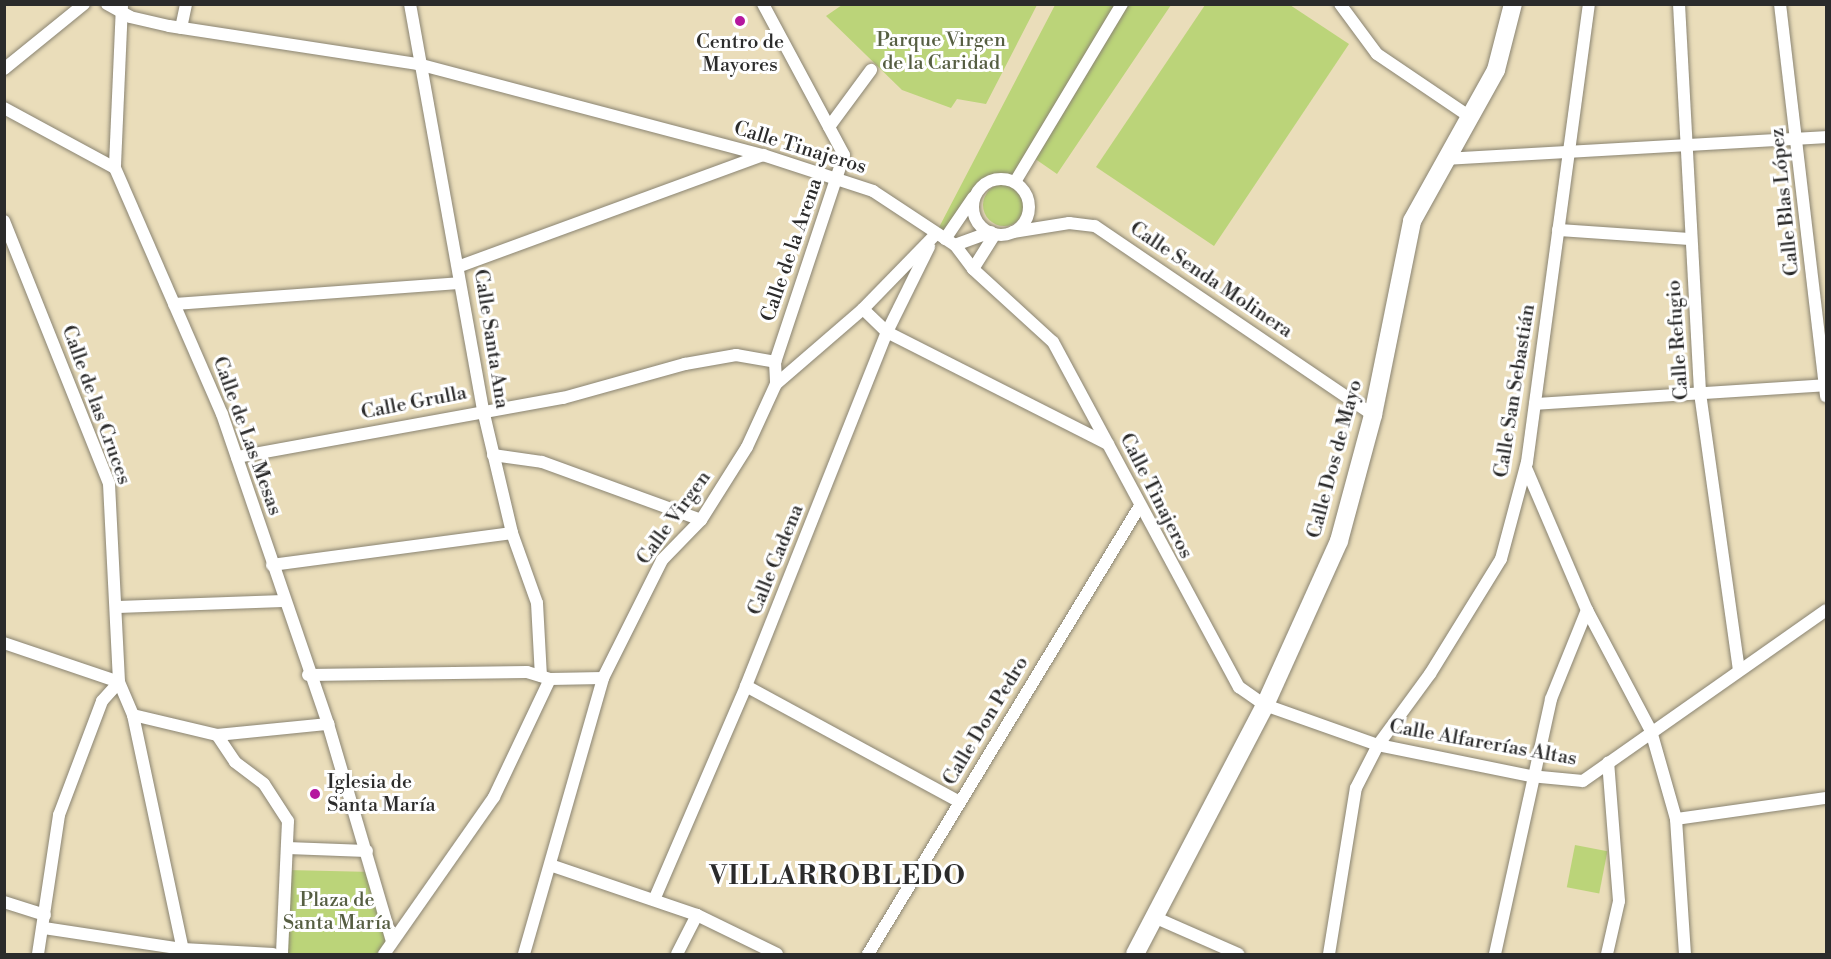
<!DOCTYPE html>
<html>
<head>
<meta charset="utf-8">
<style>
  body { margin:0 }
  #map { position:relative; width:1831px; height:959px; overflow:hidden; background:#eaddba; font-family:"Libre Bodoni",serif }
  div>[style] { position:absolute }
  .green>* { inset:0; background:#bbd479; transform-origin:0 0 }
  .round { border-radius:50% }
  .roads { filter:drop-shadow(0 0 2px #8a8472) drop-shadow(0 0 2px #8a8472) }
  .street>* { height:12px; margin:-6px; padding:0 6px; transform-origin:6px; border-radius:6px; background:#fff }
  .street>.ring { margin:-6px; padding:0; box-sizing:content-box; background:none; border:12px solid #fff; border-radius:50% }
  .secondary>* { height:18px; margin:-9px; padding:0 9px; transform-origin:9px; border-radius:9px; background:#fff }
  .dots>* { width:16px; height:16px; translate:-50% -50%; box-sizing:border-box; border:3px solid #fff; border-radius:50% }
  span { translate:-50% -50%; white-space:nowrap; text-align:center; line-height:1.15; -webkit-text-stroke:6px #fff; paint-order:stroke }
  .park-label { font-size:20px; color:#565e42 }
  .poi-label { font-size:20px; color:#2b2b2b }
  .left { translate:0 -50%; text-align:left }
  .street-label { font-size:20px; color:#2b2b2b }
  .district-label { font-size:26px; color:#2b2b2b; font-weight:700; letter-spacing:1.5px }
  .frame { position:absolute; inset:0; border:6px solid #2b2b2b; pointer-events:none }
</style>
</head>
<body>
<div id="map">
  <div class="green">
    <div style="clip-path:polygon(842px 5px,1037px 5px,986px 104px,957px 99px,951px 108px,902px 90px,826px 16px)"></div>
    <div style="clip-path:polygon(1055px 5px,1171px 5px,1057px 174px,1031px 156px,1015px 182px,1003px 179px,983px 185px,945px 239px,935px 235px)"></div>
    <div style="clip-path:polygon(1205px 5px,1290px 5px,1349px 44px,1214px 246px,1096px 167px)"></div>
    <div class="round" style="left:983px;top:184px;width:42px;height:42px"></div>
    <div style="left:1575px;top:845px;width:33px;height:43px;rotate:11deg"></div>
    <div style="clip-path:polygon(287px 870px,373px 872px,392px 941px,384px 954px,282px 954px)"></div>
  </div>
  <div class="roads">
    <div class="street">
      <div style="left:107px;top:4px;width:26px;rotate:29deg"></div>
      <div style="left:130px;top:17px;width:40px;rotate:13deg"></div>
      <div style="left:169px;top:26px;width:252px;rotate:8.7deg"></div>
      <div style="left:418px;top:64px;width:357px;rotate:14.8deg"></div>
      <div style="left:763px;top:155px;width:116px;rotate:18.1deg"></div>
      <div style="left:873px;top:191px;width:98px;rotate:33.4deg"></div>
      <div style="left:955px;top:245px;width:30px;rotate:53deg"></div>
      <div style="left:973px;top:269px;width:108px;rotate:42.4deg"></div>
      <div style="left:1053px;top:342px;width:392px;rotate:61.7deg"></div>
      <div style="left:1239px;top:687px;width:32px;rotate:35deg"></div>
      <div style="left:1265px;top:705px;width:120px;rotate:19.5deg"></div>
      <div style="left:1378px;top:745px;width:155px;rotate:11.5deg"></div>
      <div style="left:1530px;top:776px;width:53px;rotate:5.4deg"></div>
      <div style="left:1583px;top:781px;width:297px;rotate:-35.1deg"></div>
      <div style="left:410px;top:4px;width:413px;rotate:79.8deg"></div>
      <div style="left:483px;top:410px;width:126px;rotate:76.7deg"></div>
      <div style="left:512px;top:533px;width:74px;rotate:70.3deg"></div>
      <div style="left:537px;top:603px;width:73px;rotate:86.9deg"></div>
      <div style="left:763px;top:4px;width:171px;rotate:61.8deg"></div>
      <div style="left:844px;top:155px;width:218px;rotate:108.4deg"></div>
      <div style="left:775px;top:362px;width:22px;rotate:87deg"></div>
      <div style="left:1340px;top:4px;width:62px;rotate:53.5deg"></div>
      <div style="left:1377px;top:54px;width:112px;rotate:34.1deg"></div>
      <div style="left:1679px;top:4px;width:390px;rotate:86.9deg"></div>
      <div style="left:1700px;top:393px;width:280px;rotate:82deg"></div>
      <div style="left:1780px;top:4px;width:395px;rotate:83.3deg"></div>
      <div style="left:122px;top:5px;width:163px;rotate:92.5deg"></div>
      <div style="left:115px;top:168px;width:268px;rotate:66.5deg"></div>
      <div style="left:222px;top:414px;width:328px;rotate:71.1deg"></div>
      <div style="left:328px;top:724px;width:226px;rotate:73.6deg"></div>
      <div style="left:181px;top:28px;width:25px;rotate:-78deg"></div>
      <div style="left:4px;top:69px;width:103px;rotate:-39.1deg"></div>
      <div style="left:4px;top:108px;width:126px;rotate:28.4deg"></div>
      <div style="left:829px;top:127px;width:71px;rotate:-53.6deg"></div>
      <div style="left:1446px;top:159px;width:381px;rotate:-3.3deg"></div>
      <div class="ring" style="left:973px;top:179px;width:44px;height:44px"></div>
      <div style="left:1015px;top:182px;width:208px;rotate:-59deg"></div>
      <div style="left:4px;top:221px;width:283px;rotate:68.2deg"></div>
      <div style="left:109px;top:484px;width:198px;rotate:87.1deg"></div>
      <div style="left:119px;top:682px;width:36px;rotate:67deg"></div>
      <div style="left:133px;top:715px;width:244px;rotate:78deg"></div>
      <div style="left:1558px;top:230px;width:133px;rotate:3.9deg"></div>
      <div style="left:1013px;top:232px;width:57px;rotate:-9.1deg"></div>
      <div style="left:1069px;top:223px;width:26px;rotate:7deg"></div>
      <div style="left:1095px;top:226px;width:336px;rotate:34.2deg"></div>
      <div style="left:945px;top:239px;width:50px;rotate:-55.7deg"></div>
      <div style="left:955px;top:245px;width:38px;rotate:-20deg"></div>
      <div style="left:460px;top:266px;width:323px;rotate:-20.1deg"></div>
      <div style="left:973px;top:269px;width:41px;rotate:-57.8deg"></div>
      <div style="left:174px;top:304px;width:286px;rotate:-4.2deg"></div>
      <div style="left:863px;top:309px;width:33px;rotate:44deg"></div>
      <div style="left:887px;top:332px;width:248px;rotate:26.9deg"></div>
      <div style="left:1535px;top:404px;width:292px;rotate:-3.7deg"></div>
      <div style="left:493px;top:455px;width:49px;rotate:8.1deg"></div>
      <div style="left:542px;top:462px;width:169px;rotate:20deg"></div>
      <div style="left:237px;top:457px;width:331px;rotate:-10.3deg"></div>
      <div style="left:563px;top:398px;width:127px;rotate:-15.6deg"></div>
      <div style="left:685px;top:364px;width:52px;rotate:-10deg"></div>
      <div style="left:736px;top:355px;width:40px;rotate:10deg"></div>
      <div style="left:1526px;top:468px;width:155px;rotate:66.8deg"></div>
      <div style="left:1587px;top:610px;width:137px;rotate:62.1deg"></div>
      <div style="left:1651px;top:731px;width:91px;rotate:74.1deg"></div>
      <div style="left:1676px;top:819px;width:135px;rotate:86.2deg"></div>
      <div style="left:272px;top:565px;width:242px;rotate:-7.6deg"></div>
      <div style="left:117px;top:607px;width:167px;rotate:-2.1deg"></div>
      <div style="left:4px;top:643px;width:121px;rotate:18.7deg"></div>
      <div style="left:308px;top:675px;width:219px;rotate:-0.8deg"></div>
      <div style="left:527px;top:672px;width:24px;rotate:17deg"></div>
      <div style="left:550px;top:679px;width:131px;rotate:115.4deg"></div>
      <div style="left:494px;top:797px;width:192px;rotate:125deg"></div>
      <div style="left:550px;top:679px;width:53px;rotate:-1.1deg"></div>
      <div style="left:746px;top:686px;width:243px;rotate:28.5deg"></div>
      <div style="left:133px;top:715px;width:86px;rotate:13.4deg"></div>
      <div style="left:217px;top:735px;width:112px;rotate:-5.7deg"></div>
      <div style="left:217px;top:735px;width:32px;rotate:56deg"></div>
      <div style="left:235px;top:762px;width:36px;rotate:37deg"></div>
      <div style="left:264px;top:784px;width:44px;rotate:57deg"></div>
      <div style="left:288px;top:821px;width:133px;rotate:92.6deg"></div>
      <div style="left:1676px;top:819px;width:151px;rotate:-8deg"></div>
      <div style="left:287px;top:848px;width:80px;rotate:2.1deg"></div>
      <div style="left:553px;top:866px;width:152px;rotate:18.8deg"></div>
      <div style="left:697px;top:915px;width:89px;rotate:26deg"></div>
      <div style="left:654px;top:900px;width:233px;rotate:-66.7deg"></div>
      <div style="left:746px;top:686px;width:381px;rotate:-68.3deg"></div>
      <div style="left:887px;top:332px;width:95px;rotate:-63.7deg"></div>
      <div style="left:4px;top:902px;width:43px;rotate:17.6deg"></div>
      <div style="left:1156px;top:918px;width:90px;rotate:23.7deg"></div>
      <div style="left:44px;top:928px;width:141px;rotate:8.6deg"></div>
      <div style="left:183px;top:949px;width:90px;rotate:3.2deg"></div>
      <div style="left:38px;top:954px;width:141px;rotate:-81.4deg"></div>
      <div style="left:59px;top:815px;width:122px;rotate:-69.3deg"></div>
      <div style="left:102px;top:701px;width:25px;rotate:-48deg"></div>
      <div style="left:524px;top:954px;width:287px;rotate:-74deg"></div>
      <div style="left:603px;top:678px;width:132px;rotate:-63.4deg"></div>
      <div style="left:662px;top:560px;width:56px;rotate:-45.7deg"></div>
      <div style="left:701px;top:520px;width:86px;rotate:-57.8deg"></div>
      <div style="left:747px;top:447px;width:69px;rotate:-65.3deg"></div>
      <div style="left:776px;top:384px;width:115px;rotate:-40.8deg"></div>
      <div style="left:863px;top:309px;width:103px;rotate:-45.8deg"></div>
      <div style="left:677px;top:954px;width:44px;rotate:-62.9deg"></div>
      <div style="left:868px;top:954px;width:521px;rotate:-58.75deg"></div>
      <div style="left:1329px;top:954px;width:168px;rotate:-80.8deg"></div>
      <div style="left:1356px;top:788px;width:48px;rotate:-62.9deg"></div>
      <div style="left:1378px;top:745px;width:88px;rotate:-53.8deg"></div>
      <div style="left:1430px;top:674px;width:135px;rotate:-58.3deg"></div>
      <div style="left:1501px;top:559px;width:100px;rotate:-75deg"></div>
      <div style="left:1527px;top:462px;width:462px;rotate:-82.3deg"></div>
      <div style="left:1495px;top:954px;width:261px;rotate:-77.6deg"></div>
      <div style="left:1551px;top:699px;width:96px;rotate:-68deg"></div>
      <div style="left:1607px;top:954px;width:54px;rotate:-77.2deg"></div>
      <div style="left:1619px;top:901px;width:139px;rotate:-94.5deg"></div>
    </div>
    <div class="secondary">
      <div style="left:1135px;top:954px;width:281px;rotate:-62.4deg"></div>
      <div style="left:1265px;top:705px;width:180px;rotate:-65.7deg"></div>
      <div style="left:1339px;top:541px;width:131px;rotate:-74.9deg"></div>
      <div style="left:1373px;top:415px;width:198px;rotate:-78.6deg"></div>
      <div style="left:1412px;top:221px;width:173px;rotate:-60.9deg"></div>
      <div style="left:1496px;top:70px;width:68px;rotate:-75.6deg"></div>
    </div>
  </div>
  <div class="dots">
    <div style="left:740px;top:21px;background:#b5179e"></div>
    <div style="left:315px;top:794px;background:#b5179e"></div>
  </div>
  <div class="park-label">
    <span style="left:941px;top:52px">Parque Virgen<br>de la Caridad</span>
    <span style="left:337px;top:912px">Plaza de<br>Santa María</span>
  </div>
  <div class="poi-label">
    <span style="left:740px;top:54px">Centro de<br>Mayores</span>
    <span class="left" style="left:327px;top:794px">Iglesia de<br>Santa María</span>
  </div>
  <div class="street-label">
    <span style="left:800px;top:148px;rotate:17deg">Calle Tinajeros</span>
    <span style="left:1785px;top:202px;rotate:-96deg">Calle Blas López</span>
    <span style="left:792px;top:250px;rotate:-71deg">Calle de la Arena</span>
    <span style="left:1211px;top:280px;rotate:34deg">Calle Senda Molinera</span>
    <span style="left:491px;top:339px;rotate:81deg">Calle Santa Ana</span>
    <span style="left:1678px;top:340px;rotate:-94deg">Calle Refugio</span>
    <span style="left:1515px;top:391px;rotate:-81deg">Calle San Sebastián</span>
    <span style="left:414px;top:403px;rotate:-11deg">Calle Grulla</span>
    <span style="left:96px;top:405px;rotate:70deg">Calle de las Cruces</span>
    <span style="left:247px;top:436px;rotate:70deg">Calle de Las Mesas</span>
    <span style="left:1335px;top:459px;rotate:-75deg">Calle Dos de Mayo</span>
    <span style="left:1156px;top:496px;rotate:63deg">Calle Tinajeros</span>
    <span style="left:674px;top:518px;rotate:-54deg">Calle Virgen</span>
    <span style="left:776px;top:560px;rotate:-68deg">Calle Cadena</span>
    <span style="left:986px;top:721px;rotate:-59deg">Calle Don Pedro</span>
    <span style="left:1483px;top:743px;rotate:10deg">Calle Alfarerías Altas</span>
  </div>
  <div class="district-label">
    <span style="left:838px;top:877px">VILLARROBLEDO</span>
  </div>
  <div class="frame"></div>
</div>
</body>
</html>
